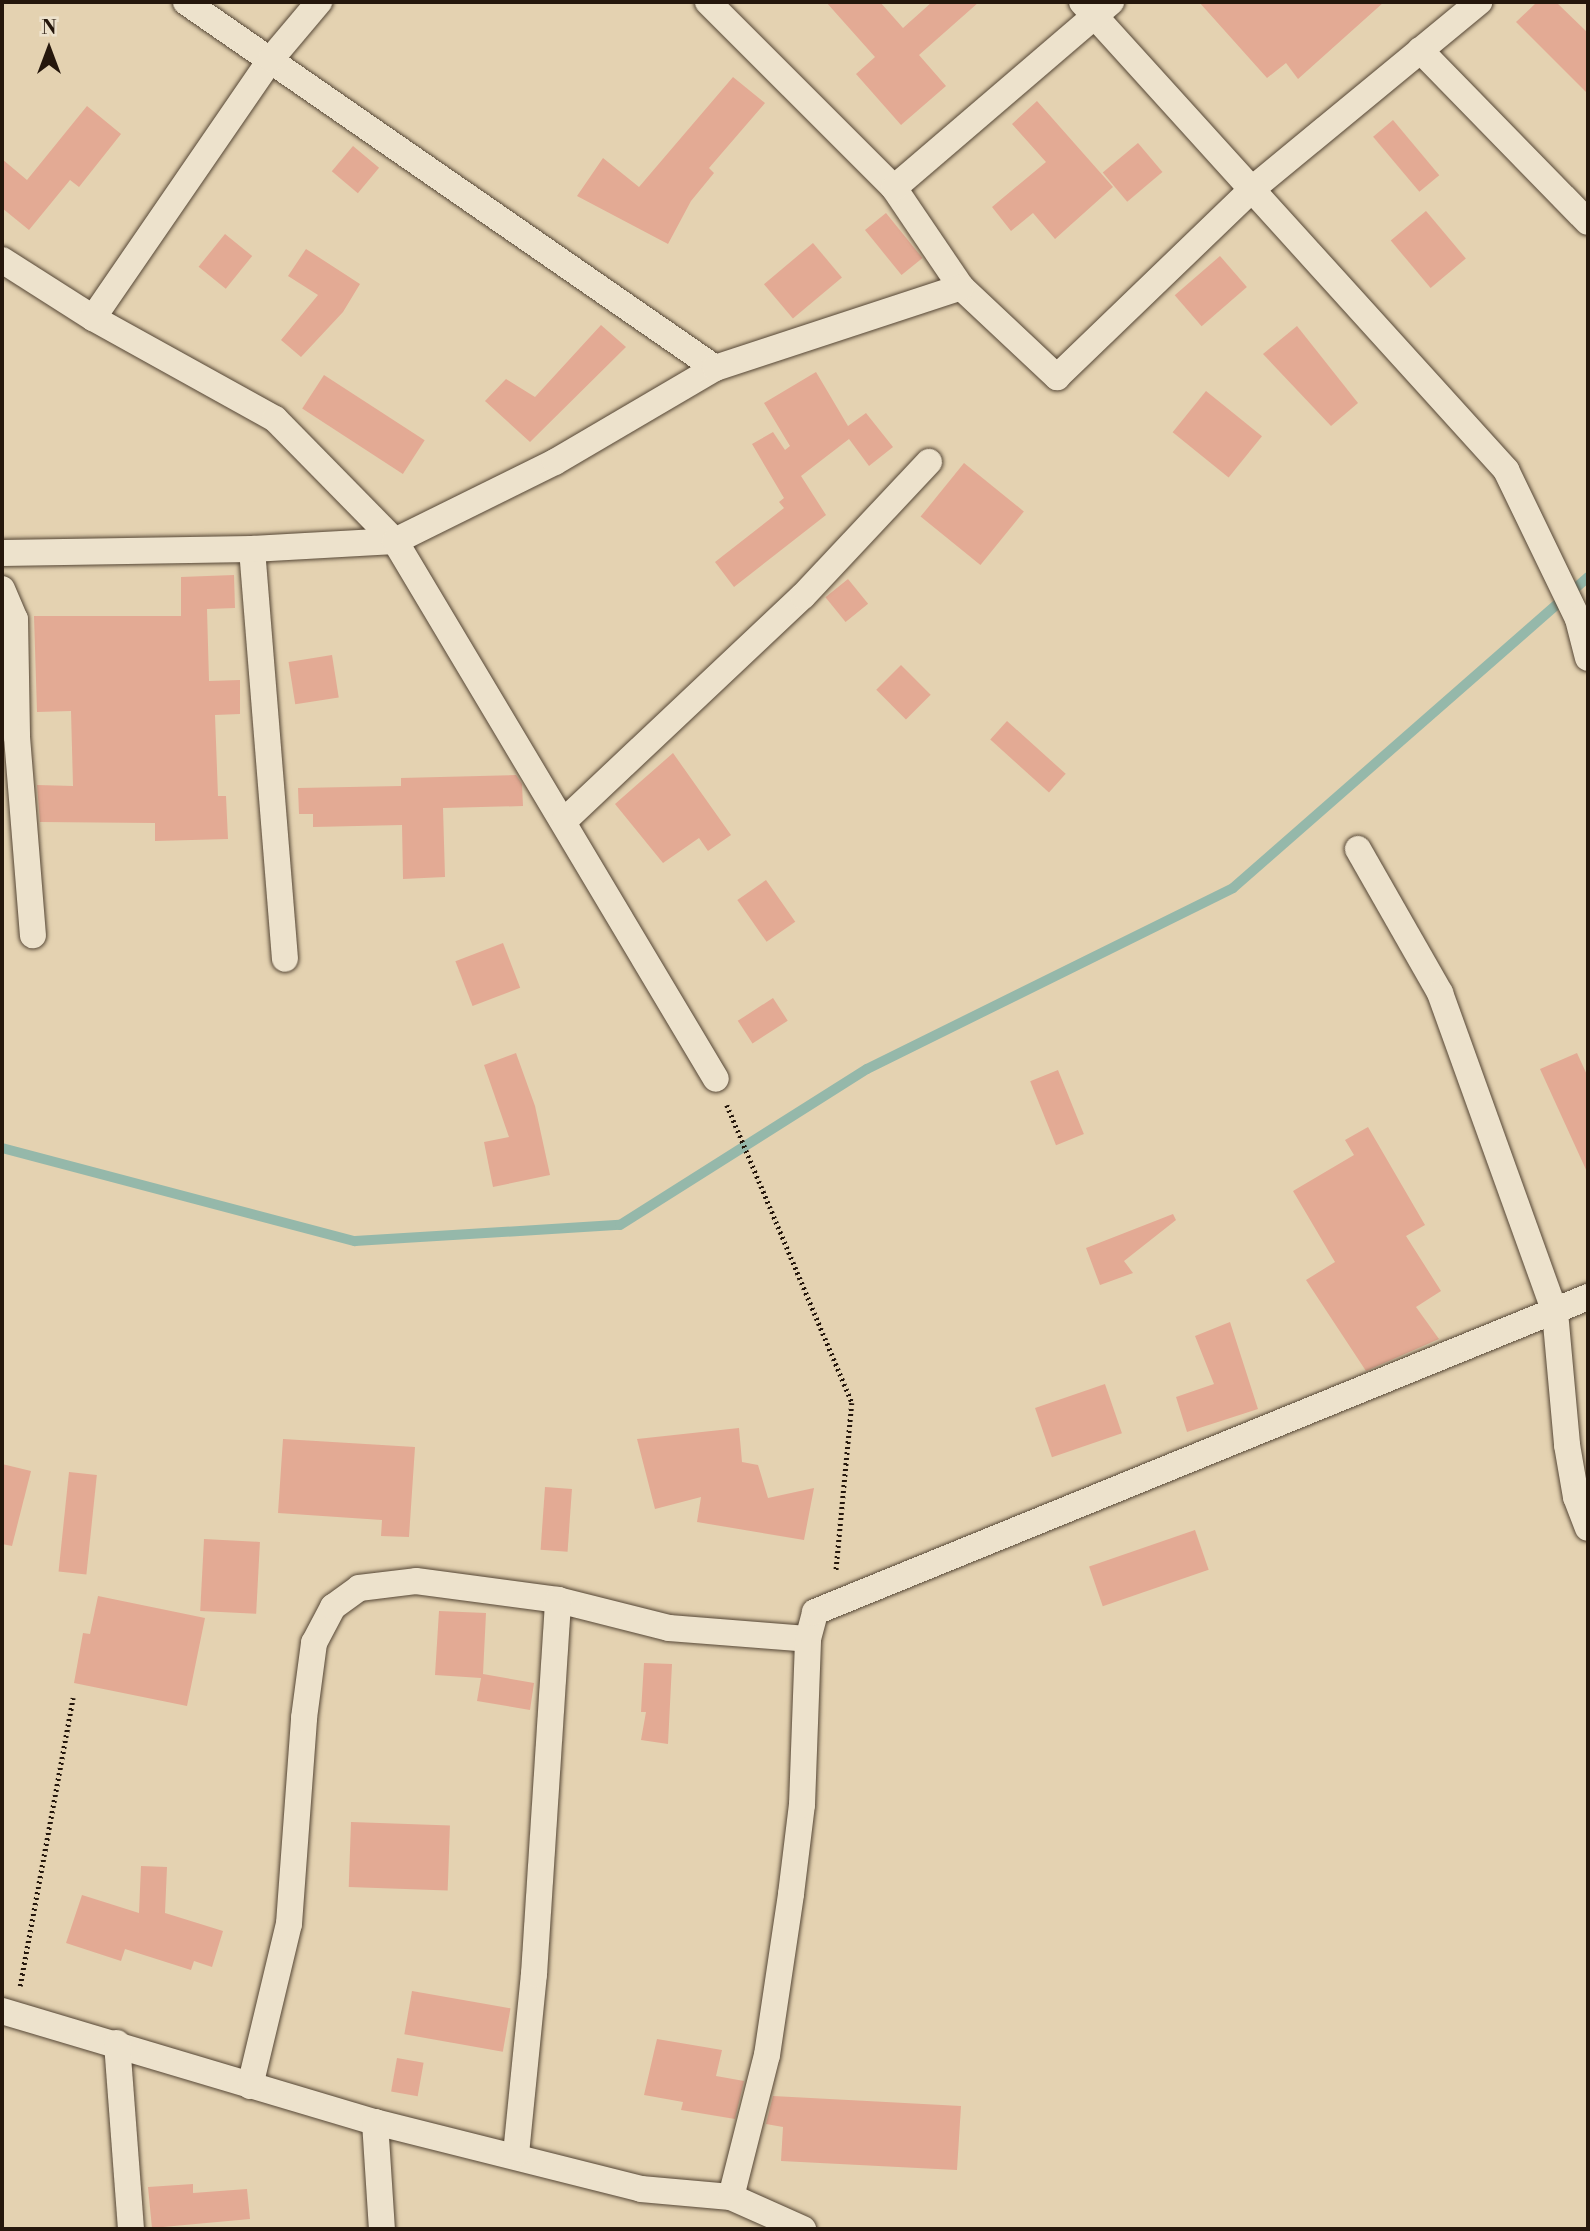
<!DOCTYPE html>
<html>
<head>
<meta charset="utf-8">
<style>
  body { margin:0 }
  #map { position:relative; width:1590px; height:2231px; overflow:hidden; background:#e4d2b1; font-family:"Libre Bodoni",serif }
  div>[style] { position:absolute }
  .stream>* { height:10px; margin:-5px; padding:0 5px; transform-origin:5px; border-radius:5px; background:#95b8aa }
  .building>* { inset:0; background:#e3aa94; transform-origin:0 0 }
  .path>* { height:4.5px; margin-top:-2.25px; transform-origin:0; background:repeating-linear-gradient(90deg,#25170c 0 2px,transparent 0 5.5px) }
  .roads { filter:drop-shadow(0 0 2px #554635) drop-shadow(0 0 2px #554635) }
  .minor>* { height:26px; margin:-13px; padding:0 13px; transform-origin:13px; border-radius:13px; background:#ede2cc }
  span { translate:-50% -50%; white-space:nowrap; text-align:center; line-height:1.15; -webkit-text-stroke:7px #ede2cc; paint-order:stroke }
  .frame { position:absolute; inset:0; border:4px solid #25170c; pointer-events:none }
  .north { position:absolute; left:14px; top:14px; width:70px; height:70px; -webkit-text-stroke:5px #ede2cc; paint-order:stroke; rotate:0deg; font-size:19px; font-weight:700; line-height:28px; text-align:center; color:#25170c }
  .north::after { content:''; display:block; margin:auto; width:24px; height:32px; background:#25170c; clip-path:polygon(50% 0,100% 100%,50% 72%,0 100%) }
</style>
</head>
<body>
<div id="map">
  <div class="stream">
    <div style="left:2px;top:1148px;width:365px;rotate:14.8deg"></div>
    <div style="left:355px;top:1241px;width:265px;rotate:-3.5deg"></div>
    <div style="left:620px;top:1225px;width:292px;rotate:-32.3deg"></div>
    <div style="left:867px;top:1069px;width:408px;rotate:-26.3deg"></div>
    <div style="left:1233px;top:888px;width:472px;rotate:-41.2deg"></div>
  </div>
  <div class="building">
    <div style="clip-path:polygon(826px 2px,880px 2px,903px 28px,932px 2px,979px 2px,919px 55px,946px 86px,901px 125px,856px 74px,875px 57px)"></div>
    <div style="clip-path:polygon(1199px 2px,1384px 2px,1298px 79px,1286px 63px,1267px 78px)"></div>
    <div style="clip-path:polygon(1537px 2px,1556px 2px,1588px 33px,1588px 94px,1516px 22px)"></div>
    <div style="clip-path:polygon(733px 77px,765px 103px,709px 168px,714px 173px,691px 201px,668px 244px,577px 196px,603px 158px,639px 187px)"></div>
    <div style="clip-path:polygon(1037px 101px,1113px 187px,1055px 239px,1033px 213px,1011px 231px,992px 207px,1046px 162px,1012px 124px)"></div>
    <div style="clip-path:polygon(87px 106px,121px 134px,79px 187px,70px 180px,29px 230px,2px 208px,2px 159px,27px 180px)"></div>
    <div style="left:1393px;top:120px;width:72px;height:26px;rotate:50deg"></div>
    <div style="left:1138px;top:143px;width:38px;height:46px;rotate:50deg"></div>
    <div style="left:353px;top:146px;width:34px;height:33px;rotate:40deg"></div>
    <div style="left:1426px;top:211px;width:62px;height:46px;rotate:50deg"></div>
    <div style="left:886px;top:213px;width:58px;height:27px;rotate:51deg"></div>
    <div style="left:225px;top:234px;width:35px;height:42px;rotate:39deg"></div>
    <div style="left:813px;top:243px;width:45px;height:64px;rotate:50deg"></div>
    <div style="clip-path:polygon(306px 249px,360px 284px,343px 312px,301px 357px,281px 340px,318px 295px,288px 276px)"></div>
    <div style="left:1220px;top:256px;width:41px;height:60px;rotate:49deg"></div>
    <div style="clip-path:polygon(601px 325px,626px 347px,530px 442px,485px 401px,506px 379px,535px 397px)"></div>
    <div style="clip-path:polygon(1297px 326px,1358px 403px,1331px 426px,1263px 354px)"></div>
    <div style="clip-path:polygon(816px 372px,848px 426px,866px 413px,893px 447px,869px 466px,849px 439px,801px 476px,826px 515px,734px 587px,715px 562px,784px 508px,779px 502px,784px 498px,752px 444px,773px 432px,785px 450px,790px 446px,764px 403px)"></div>
    <div style="left:324px;top:375px;width:120px;height:40px;rotate:33deg"></div>
    <div style="left:1206px;top:391px;width:72px;height:53px;rotate:39deg"></div>
    <div style="left:964px;top:463px;width:77px;height:69px;rotate:39deg"></div>
    <div style="clip-path:polygon(234px 575px,235px 608px,207px 609px,209px 681px,240px 680px,240px 714px,215px 715px,218px 796px,226px 796px,228px 839px,155px 841px,155px 823px,40px 822px,37px 785px,73px 786px,71px 711px,37px 712px,34px 616px,181px 616px,181px 577px)"></div>
    <div style="left:848px;top:579px;width:32px;height:29px;rotate:51deg"></div>
    <div style="left:332px;top:655px;width:43px;height:44px;rotate:81deg"></div>
    <div style="left:901px;top:665px;width:42px;height:35px;rotate:45deg"></div>
    <div style="left:1007px;top:721px;width:79px;height:25px;rotate:42deg"></div>
    <div style="clip-path:polygon(673px 753px,731px 835px,708px 851px,699px 838px,663px 863px,615px 804px)"></div>
    <div style="clip-path:polygon(516px 775px,522px 784px,523px 806px,443px 808px,445px 877px,403px 879px,402px 825px,313px 827px,313px 814px,299px 814px,298px 788px,401px 786px,401px 778px)"></div>
    <div style="left:766px;top:880px;width:51px;height:35px;rotate:55deg"></div>
    <div style="left:503px;top:943px;width:48px;height:51px;rotate:69deg"></div>
    <div style="left:773px;top:998px;width:27px;height:42px;rotate:57deg"></div>
    <div style="clip-path:polygon(516px 1053px,535px 1106px,550px 1175px,493px 1187px,484px 1142px,509px 1137px,484px 1065px)"></div>
    <div style="clip-path:polygon(1577px 1053px,1588px 1077px,1588px 1174px,1540px 1069px)"></div>
    <div style="left:1058px;top:1070px;width:69px;height:30px;rotate:68deg"></div>
    <div style="clip-path:polygon(1368px 1127px,1425px 1225px,1406px 1236px,1441px 1291px,1416px 1307px,1439px 1339px,1366px 1371px,1306px 1280px,1335px 1262px,1293px 1191px,1354px 1155px,1345px 1140px)"></div>
    <div style="clip-path:polygon(1173px 1214px,1176px 1220px,1124px 1261px,1133px 1273px,1100px 1285px,1086px 1248px)"></div>
    <div style="clip-path:polygon(1230px 1322px,1258px 1409px,1187px 1432px,1176px 1397px,1214px 1384px,1195px 1336px)"></div>
    <div style="left:1105px;top:1384px;width:52px;height:74px;rotate:71deg"></div>
    <div style="clip-path:polygon(739px 1428px,742px 1462px,758px 1465px,768px 1498px,814px 1488px,804px 1540px,697px 1522px,701px 1497px,655px 1509px,637px 1439px)"></div>
    <div style="clip-path:polygon(283px 1439px,415px 1447px,409px 1537px,381px 1536px,382px 1520px,278px 1513px)"></div>
    <div style="clip-path:polygon(2px 1464px,31px 1471px,12px 1546px,2px 1544px)"></div>
    <div style="left:69px;top:1472px;width:28px;height:100px;rotate:6deg"></div>
    <div style="left:545px;top:1487px;width:27px;height:63px;rotate:4deg"></div>
    <div style="left:1195px;top:1530px;width:42px;height:112px;rotate:71deg"></div>
    <div style="left:204px;top:1539px;width:56px;height:72px;rotate:3deg"></div>
    <div style="clip-path:polygon(98px 1596px,205px 1618px,187px 1706px,74px 1683px,83px 1633px,90px 1634px)"></div>
    <div style="clip-path:polygon(439px 1611px,486px 1613px,483px 1674px,534px 1683px,530px 1710px,477px 1701px,481px 1678px,435px 1675px)"></div>
    <div style="clip-path:polygon(644px 1663px,672px 1664px,668px 1744px,641px 1740px,646px 1712px,641px 1712px)"></div>
    <div style="left:351px;top:1822px;width:99px;height:65px;rotate:2deg"></div>
    <div style="clip-path:polygon(141px 1866px,167px 1867px,165px 1913px,223px 1931px,212px 1967px,194px 1961px,191px 1970px,125px 1949px,121px 1961px,66px 1943px,82px 1895px,139px 1913px)"></div>
    <div style="left:412px;top:1991px;width:100px;height:44px;rotate:10deg"></div>
    <div style="clip-path:polygon(657px 2039px,722px 2050px,716px 2076px,744px 2081px,735px 2119px,681px 2110px,683px 2102px,644px 2095px)"></div>
    <div style="left:397px;top:2058px;width:27px;height:34px;rotate:10deg"></div>
    <div style="clip-path:polygon(773px 2096px,961px 2106px,957px 2170px,781px 2161px,783px 2127px,766px 2124px)"></div>
    <div style="clip-path:polygon(193px 2184px,193px 2193px,247px 2189px,250px 2219px,152px 2228px,148px 2187px)"></div>
  </div>
  <div class="path">
    <div style="left:727px;top:1105px;width:323px;rotate:67.2deg"></div>
    <div style="left:852px;top:1403px;width:169px;rotate:95.4deg"></div>
    <div style="left:20px;top:1986px;width:293px;rotate:-79.6deg"></div>
  </div>
  <div class="roads">
    <div class="minor">
      <div style="left:186px;top:2px;width:643px;rotate:34.68deg"></div>
      <div style="left:708px;top:2px;width:263px;rotate:45deg"></div>
      <div style="left:894px;top:188px;width:120px;rotate:55.9deg"></div>
      <div style="left:961px;top:287px;width:132px;rotate:43.2deg"></div>
      <div style="left:1057px;top:377px;width:269px;rotate:-43.9deg"></div>
      <div style="left:1251px;top:190px;width:296px;rotate:-39.5deg"></div>
      <div style="left:1082px;top:2px;width:632px;rotate:47.82deg"></div>
      <div style="left:1506px;top:470px;width:165px;rotate:64.2deg"></div>
      <div style="left:1578px;top:619px;width:40px;rotate:75.6deg"></div>
      <div style="left:1420px;top:50px;width:240px;rotate:45.7deg"></div>
      <div style="left:894px;top:188px;width:286px;rotate:-40.6deg"></div>
      <div style="left:2px;top:260px;width:108px;rotate:32.5deg"></div>
      <div style="left:93px;top:318px;width:208px;rotate:29deg"></div>
      <div style="left:275px;top:419px;width:171px;rotate:45.5deg"></div>
      <div style="left:395px;top:541px;width:626px;rotate:59.18deg"></div>
      <div style="left:93px;top:318px;width:314px;rotate:-55.5deg"></div>
      <div style="left:271px;top:59px;width:75px;rotate:-49.9deg"></div>
      <div style="left:252px;top:549px;width:411px;rotate:85.4deg"></div>
      <div style="left:2px;top:553px;width:250px;rotate:-0.9deg"></div>
      <div style="left:252px;top:549px;width:143px;rotate:-3.2deg"></div>
      <div style="left:395px;top:541px;width:178px;rotate:-26.3deg"></div>
      <div style="left:555px;top:462px;width:186px;rotate:-30.4deg"></div>
      <div style="left:715px;top:368px;width:259px;rotate:-18.2deg"></div>
      <div style="left:2px;top:589px;width:33px;rotate:67deg"></div>
      <div style="left:15px;top:619px;width:118px;rotate:89deg"></div>
      <div style="left:17px;top:737px;width:199px;rotate:85.4deg"></div>
      <div style="left:564px;top:821px;width:328px;rotate:-43.3deg"></div>
      <div style="left:803px;top:596px;width:184px;rotate:-46.8deg"></div>
      <div style="left:1358px;top:849px;width:166px;rotate:60.3deg"></div>
      <div style="left:1440px;top:993px;width:339px;rotate:70.2deg"></div>
      <div style="left:1555px;top:1312px;width:134px;rotate:84.8deg"></div>
      <div style="left:1567px;top:1445px;width:53px;rotate:80.2deg"></div>
      <div style="left:1576px;top:1497px;width:33px;rotate:69deg"></div>
      <div style="left:2px;top:2011px;width:389px;rotate:16.6deg"></div>
      <div style="left:375px;top:2122px;width:274px;rotate:14.1deg"></div>
      <div style="left:641px;top:2189px;width:90px;rotate:5.1deg"></div>
      <div style="left:731px;top:2197px;width:79px;rotate:24deg"></div>
      <div style="left:117px;top:2043px;width:187px;rotate:85.7deg"></div>
      <div style="left:250px;top:2086px;width:167px;rotate:-76.5deg"></div>
      <div style="left:289px;top:1924px;width:207px;rotate:-85.8deg"></div>
      <div style="left:304px;top:1718px;width:76px;rotate:-82.4deg"></div>
      <div style="left:314px;top:1643px;width:41px;rotate:-62.2deg"></div>
      <div style="left:333px;top:1607px;width:32px;rotate:-36deg"></div>
      <div style="left:359px;top:1588px;width:57px;rotate:-7deg"></div>
      <div style="left:416px;top:1581px;width:143px;rotate:7.6deg"></div>
      <div style="left:558px;top:1600px;width:114px;rotate:14.2deg"></div>
      <div style="left:669px;top:1628px;width:139px;rotate:4.5deg"></div>
      <div style="left:375px;top:2122px;width:107px;rotate:86.3deg"></div>
      <div style="left:516px;top:2154px;width:181px;rotate:-84.3deg"></div>
      <div style="left:534px;top:1974px;width:375px;rotate:-86.3deg"></div>
      <div style="left:731px;top:2197px;width:146px;rotate:-75.8deg"></div>
      <div style="left:767px;top:2055px;width:163px;rotate:-81.5deg"></div>
      <div style="left:791px;top:1894px;width:90px;rotate:-83deg"></div>
      <div style="left:802px;top:1805px;width:166px;rotate:-87.9deg"></div>
      <div style="left:808px;top:1639px;width:28px;rotate:-75deg"></div>
      <div style="left:815px;top:1612px;width:835px;rotate:-22.17deg"></div>
    </div>
  </div>
  <div class="frame"></div>
  <div class="north">N</div>
</div>
</body>
</html>
